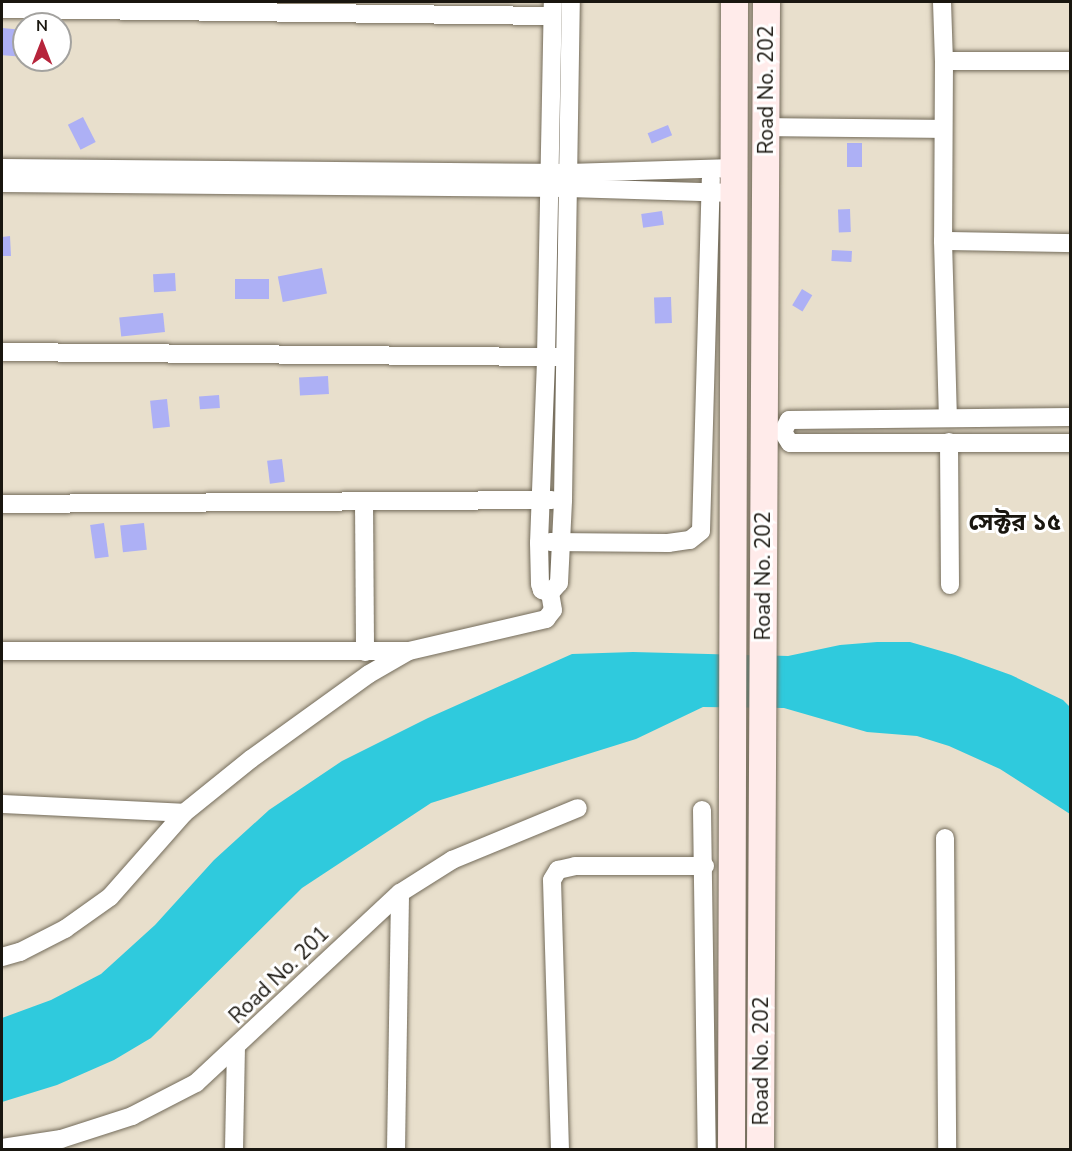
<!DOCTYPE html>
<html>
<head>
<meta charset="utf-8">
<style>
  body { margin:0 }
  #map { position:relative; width:1072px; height:1151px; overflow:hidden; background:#e8dfcc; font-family:"Nunito Sans","Noto Sans Bengali",sans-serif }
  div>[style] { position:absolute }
  .water>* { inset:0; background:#2fcadd }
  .building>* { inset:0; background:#adb0f5; transform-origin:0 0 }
  .roads { filter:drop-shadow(0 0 2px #736b5a) drop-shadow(0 0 2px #736b5a) }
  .street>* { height:18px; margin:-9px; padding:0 9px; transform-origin:9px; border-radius:9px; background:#fff }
  .secondary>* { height:27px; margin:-13.5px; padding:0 13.5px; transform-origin:13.5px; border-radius:13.5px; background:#ffebea }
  span { translate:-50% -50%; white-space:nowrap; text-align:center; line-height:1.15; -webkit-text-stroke:6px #fff; paint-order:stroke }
  .street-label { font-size:21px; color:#19160f }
  .quarter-label { font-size:24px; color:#19160f; font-weight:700 }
  .frame { position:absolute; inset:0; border:3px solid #19160f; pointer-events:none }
  .north { position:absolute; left:12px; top:12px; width:60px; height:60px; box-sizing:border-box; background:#fff; border:2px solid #a3a29f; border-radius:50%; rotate:0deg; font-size:16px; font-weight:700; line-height:24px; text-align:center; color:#19160f }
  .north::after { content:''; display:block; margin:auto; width:21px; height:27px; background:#b6243b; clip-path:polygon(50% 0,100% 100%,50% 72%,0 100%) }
</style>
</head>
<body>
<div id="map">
  <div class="water">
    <div style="clip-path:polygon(877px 642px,910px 642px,955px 655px,1011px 675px,1063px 700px,1070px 707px,1070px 814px,1000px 769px,949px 746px,917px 736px,867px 732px,784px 708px,703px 707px,636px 739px,431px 803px,302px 888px,151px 1038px,114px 1060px,57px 1085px,2px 1102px,2px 1018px,51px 1000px,101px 974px,155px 925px,214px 860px,269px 810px,342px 761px,428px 718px,572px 654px,633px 652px,788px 656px,840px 645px)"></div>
  </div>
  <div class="building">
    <div style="left:2px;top:28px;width:22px;height:27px;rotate:5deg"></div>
    <div style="left:83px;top:117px;width:28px;height:17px;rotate:63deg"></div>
    <div style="left:668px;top:125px;width:11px;height:22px;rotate:68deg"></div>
    <div style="left:847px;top:143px;width:15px;height:24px"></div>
    <div style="left:850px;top:209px;width:23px;height:12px;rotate:88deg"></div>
    <div style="left:662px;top:211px;width:14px;height:21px;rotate:82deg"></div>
    <div style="clip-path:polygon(10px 236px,11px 256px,2px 256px,2px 237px)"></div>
    <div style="left:832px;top:250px;width:20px;height:11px;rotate:3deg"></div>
    <div style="left:322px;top:268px;width:26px;height:45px;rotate:79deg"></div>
    <div style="left:175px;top:273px;width:18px;height:22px;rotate:87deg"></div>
    <div style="left:235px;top:279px;width:34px;height:20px"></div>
    <div style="left:802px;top:289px;width:12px;height:19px;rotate:31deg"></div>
    <div style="left:671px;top:297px;width:26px;height:17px;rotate:88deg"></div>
    <div style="left:163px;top:313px;width:19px;height:44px;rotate:84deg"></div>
    <div style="left:328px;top:376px;width:18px;height:29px;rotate:87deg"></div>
    <div style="left:219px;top:395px;width:13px;height:20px;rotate:86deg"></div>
    <div style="left:167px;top:399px;width:28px;height:17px;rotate:84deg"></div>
    <div style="left:282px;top:459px;width:23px;height:15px;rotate:83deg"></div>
    <div style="left:104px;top:523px;width:34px;height:14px;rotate:82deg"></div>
    <div style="left:144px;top:523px;width:27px;height:24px;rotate:84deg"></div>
  </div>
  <div class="roads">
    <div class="street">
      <div style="left:942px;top:2px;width:59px;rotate:88.1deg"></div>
      <div style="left:944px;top:61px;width:126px"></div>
      <div style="left:2px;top:9px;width:550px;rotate:0.73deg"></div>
      <div style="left:944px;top:61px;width:180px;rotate:90.3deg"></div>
      <div style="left:943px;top:241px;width:176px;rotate:88.4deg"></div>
      <div style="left:765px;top:127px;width:177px;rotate:0.6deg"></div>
      <div style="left:2px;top:168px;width:566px;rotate:0.51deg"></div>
      <div style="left:568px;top:173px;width:166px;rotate:-1.7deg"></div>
      <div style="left:2px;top:183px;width:566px;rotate:0.51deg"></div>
      <div style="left:568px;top:188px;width:166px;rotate:1.7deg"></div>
      <div style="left:943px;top:241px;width:127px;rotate:0.9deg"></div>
      <div style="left:2px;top:352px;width:556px;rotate:0.52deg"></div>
      <div style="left:1070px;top:417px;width:281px;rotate:179.4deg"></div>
      <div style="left:789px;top:420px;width:13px;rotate:117deg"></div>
      <div style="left:783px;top:432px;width:13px;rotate:58deg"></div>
      <div style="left:790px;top:443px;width:280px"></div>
      <div style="left:949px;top:442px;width:143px;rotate:89.6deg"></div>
      <div style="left:364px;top:501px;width:151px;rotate:89.6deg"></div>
      <div style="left:2px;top:504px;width:550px;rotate:-0.42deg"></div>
      <div style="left:550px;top:542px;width:118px;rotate:0.5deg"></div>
      <div style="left:668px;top:543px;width:22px;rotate:-8deg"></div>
      <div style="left:690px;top:540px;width:14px;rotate:-39deg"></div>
      <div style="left:701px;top:531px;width:352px;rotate:-88.4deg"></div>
      <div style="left:550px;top:593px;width:9px;rotate:-159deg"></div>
      <div style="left:542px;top:590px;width:6px;rotate:-108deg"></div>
      <div style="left:540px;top:584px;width:41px;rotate:-91.4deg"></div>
      <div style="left:539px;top:543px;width:186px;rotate:-87.8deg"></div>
      <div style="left:546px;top:357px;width:355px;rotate:-88.9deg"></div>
      <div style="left:550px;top:593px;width:13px;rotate:-48deg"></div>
      <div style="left:559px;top:583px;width:83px;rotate:-87.2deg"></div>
      <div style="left:563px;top:500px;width:498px;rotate:-89.1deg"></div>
      <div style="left:2px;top:651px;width:406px"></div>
      <div style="left:2px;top:804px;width:182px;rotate:2.8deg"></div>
      <div style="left:702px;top:810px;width:340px;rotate:89.2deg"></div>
      <div style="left:945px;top:838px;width:312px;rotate:89.6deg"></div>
      <div style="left:2px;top:957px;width:19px;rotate:-16deg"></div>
      <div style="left:20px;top:952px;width:51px;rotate:-27.1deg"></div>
      <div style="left:65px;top:929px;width:55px;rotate:-35.4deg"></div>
      <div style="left:110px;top:897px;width:112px;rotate:-48.6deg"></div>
      <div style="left:184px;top:813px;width:86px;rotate:-38.9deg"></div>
      <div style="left:251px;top:759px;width:145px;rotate:-35.8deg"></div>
      <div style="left:369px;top:674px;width:46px;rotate:-29.9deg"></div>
      <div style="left:409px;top:651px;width:141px;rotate:-13.1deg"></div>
      <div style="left:546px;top:619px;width:11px;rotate:-52deg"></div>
      <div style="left:553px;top:610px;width:17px;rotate:-100deg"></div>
      <div style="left:2px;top:1148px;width:60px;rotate:-8.7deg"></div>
      <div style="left:61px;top:1139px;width:75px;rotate:-17.9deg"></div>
      <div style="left:132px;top:1116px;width:72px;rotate:-27.3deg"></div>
      <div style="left:196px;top:1083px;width:279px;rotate:-43deg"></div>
      <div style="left:400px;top:893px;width:62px;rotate:-32.4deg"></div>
      <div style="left:452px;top:860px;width:136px;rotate:-22.4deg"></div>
      <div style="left:234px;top:1150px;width:102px;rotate:-88.9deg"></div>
      <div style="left:396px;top:1150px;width:257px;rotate:-89.1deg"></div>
      <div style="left:560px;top:1150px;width:270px;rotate:-91.7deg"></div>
      <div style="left:552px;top:880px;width:12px;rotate:-59deg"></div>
      <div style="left:558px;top:870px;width:17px;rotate:-13deg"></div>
      <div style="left:575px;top:866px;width:130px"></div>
    </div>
    <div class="secondary">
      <div style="left:731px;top:1150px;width:1148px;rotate:-89.85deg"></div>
      <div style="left:760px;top:1150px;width:1148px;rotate:-89.7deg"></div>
    </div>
  </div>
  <div class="street-label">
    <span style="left:766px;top:90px;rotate:-90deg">Road No. 202</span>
    <span style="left:763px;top:576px;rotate:-90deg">Road No. 202</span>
    <span style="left:279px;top:975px;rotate:-44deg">Road No. 201</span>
    <span style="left:761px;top:1061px;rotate:-90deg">Road No. 202</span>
  </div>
  <div class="quarter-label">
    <span style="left:1015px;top:523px">সেক্টর ১৫</span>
  </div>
  <div class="frame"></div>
  <div class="north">N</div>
</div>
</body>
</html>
